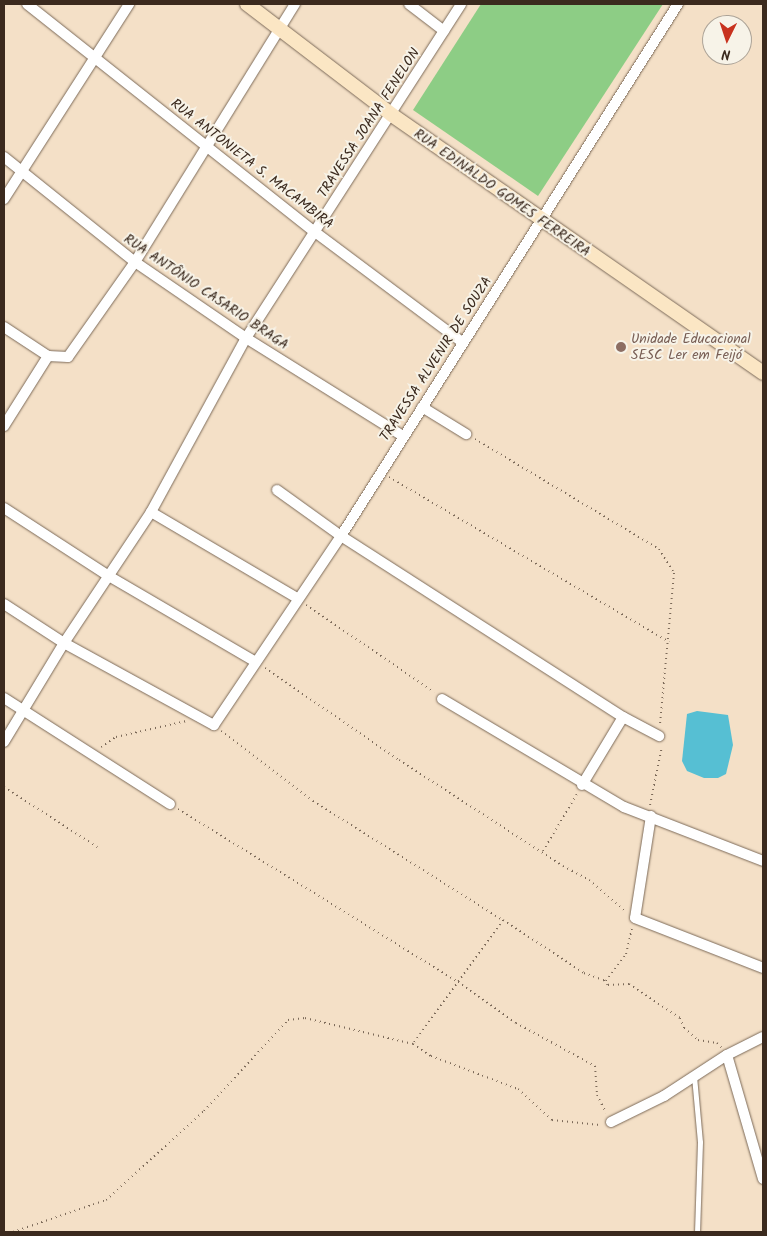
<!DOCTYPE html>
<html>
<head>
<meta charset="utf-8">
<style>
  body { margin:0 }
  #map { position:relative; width:767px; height:1236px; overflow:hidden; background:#f4e0c7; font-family:Kalam,sans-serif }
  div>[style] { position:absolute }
  .green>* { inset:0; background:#8dcd85 }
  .water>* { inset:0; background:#56bfd3 }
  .path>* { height:2px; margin-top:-1px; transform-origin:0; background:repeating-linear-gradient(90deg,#7c6a59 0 1px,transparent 0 5px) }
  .roads { filter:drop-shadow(0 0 1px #7c6a59) drop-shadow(0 0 1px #7c6a59) }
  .lane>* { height:5px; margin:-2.5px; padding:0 2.5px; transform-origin:2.5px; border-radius:2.5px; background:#fff }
  .street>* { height:10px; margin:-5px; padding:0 5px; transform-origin:5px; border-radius:5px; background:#fff }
  .secondary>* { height:14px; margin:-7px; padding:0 7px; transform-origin:7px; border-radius:7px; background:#fbe6c4 }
  .dots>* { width:14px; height:14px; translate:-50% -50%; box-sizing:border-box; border:2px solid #f7f3e8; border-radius:50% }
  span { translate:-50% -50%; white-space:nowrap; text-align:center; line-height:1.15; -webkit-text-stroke:4px #f7f3e8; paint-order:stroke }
  .street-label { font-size:14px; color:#3b2a1e }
  .education-label { font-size:14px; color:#785e54 }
  .left { translate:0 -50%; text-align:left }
  .frame { position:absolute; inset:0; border:5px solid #3b2a1e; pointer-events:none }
  .north { position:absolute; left:702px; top:15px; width:50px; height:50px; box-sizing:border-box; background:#f7f3e8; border:1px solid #aca397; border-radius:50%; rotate:184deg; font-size:14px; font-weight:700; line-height:20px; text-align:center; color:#3b2a1e }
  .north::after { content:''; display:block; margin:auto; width:18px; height:22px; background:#c8321e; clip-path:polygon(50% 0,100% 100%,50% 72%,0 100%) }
</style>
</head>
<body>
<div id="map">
  <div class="green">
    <div style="clip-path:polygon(481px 4px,663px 4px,538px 196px,413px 110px)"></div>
  </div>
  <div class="water">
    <div style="clip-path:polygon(697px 711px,728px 715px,733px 745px,726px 774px,718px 778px,704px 778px,687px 771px,682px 761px,687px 714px)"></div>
  </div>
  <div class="path">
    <div style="left:475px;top:439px;width:214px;rotate:30.9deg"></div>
    <div style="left:659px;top:549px;width:28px;rotate:58deg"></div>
    <div style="left:674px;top:573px;width:153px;rotate:95.3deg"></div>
    <div style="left:389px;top:477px;width:325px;rotate:30.5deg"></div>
    <div style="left:306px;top:605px;width:155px;rotate:34.2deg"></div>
    <div style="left:265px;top:668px;width:163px;rotate:34.5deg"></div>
    <div style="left:399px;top:760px;width:195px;rotate:32.9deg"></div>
    <div style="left:563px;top:866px;width:30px;rotate:28deg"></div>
    <div style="left:589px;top:880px;width:48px;rotate:40.7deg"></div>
    <div style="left:221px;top:731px;width:116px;rotate:37.3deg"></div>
    <div style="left:313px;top:801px;width:224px;rotate:32.1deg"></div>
    <div style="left:503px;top:920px;width:153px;rotate:126deg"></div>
    <div style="left:101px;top:747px;width:18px;rotate:-34deg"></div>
    <div style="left:116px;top:737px;width:72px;rotate:-12.9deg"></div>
    <div style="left:4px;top:787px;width:111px;rotate:32.8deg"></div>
    <div style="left:650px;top:805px;width:60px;rotate:-78.5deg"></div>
    <div style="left:178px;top:809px;width:329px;rotate:31.7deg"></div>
    <div style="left:458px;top:982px;width:71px;rotate:35.3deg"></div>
    <div style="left:516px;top:1023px;width:90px;rotate:28.6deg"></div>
    <div style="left:595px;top:1066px;width:29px;rotate:86deg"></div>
    <div style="left:597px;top:1095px;width:20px;rotate:63deg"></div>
    <div style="left:543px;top:851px;width:66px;rotate:-59.2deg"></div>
    <div style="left:503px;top:920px;width:97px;rotate:33.2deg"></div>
    <div style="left:584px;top:973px;width:23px;rotate:20deg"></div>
    <div style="left:606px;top:981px;width:34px;rotate:-53deg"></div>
    <div style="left:626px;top:954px;width:27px;rotate:-77deg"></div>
    <div style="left:604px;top:980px;width:6px;rotate:51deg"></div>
    <div style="left:608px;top:985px;width:21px;rotate:-3deg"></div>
    <div style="left:629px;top:984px;width:61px;rotate:33.7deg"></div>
    <div style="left:680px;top:1018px;width:11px;rotate:68deg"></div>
    <div style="left:684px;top:1028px;width:18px;rotate:41deg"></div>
    <div style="left:698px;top:1040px;width:19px;rotate:9deg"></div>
    <div style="left:717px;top:1043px;width:6px;rotate:45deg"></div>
    <div style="left:13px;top:1232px;width:98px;rotate:-19deg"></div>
    <div style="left:106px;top:1200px;width:132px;rotate:-42.2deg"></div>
    <div style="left:204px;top:1111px;width:124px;rotate:-47.3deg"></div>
    <div style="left:288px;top:1020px;width:17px;rotate:-7deg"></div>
    <div style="left:305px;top:1018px;width:111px;rotate:13.5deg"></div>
    <div style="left:413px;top:1044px;width:22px;rotate:34deg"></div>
    <div style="left:431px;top:1056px;width:93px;rotate:20.8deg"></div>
    <div style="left:518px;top:1089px;width:46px;rotate:42.4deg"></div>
    <div style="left:552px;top:1120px;width:48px;rotate:5.9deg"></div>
  </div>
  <div class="roads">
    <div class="lane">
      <div style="left:694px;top:1076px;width:66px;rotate:84.8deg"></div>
      <div style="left:700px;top:1142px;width:90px;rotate:91.9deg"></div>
    </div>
    <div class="street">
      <div style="left:27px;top:4px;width:367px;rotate:38.4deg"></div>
      <div style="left:315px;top:232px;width:184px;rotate:36.8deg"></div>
      <div style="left:409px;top:4px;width:44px;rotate:37.6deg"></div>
      <div style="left:4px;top:157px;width:168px;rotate:38.7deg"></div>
      <div style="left:135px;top:262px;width:135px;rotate:34.4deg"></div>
      <div style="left:246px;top:338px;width:185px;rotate:32deg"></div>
      <div style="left:4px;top:199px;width:232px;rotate:-57.3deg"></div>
      <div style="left:4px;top:327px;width:53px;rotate:33.4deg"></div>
      <div style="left:48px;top:356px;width:20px;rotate:3deg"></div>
      <div style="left:68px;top:357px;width:116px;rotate:-54.8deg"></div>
      <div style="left:135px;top:262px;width:304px;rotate:-58.2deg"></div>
      <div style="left:422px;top:407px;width:52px;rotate:31.5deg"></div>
      <div style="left:4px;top:426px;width:83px;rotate:-57.8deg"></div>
      <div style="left:277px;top:490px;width:79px;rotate:35.7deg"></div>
      <div style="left:341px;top:536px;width:335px;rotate:32.7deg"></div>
      <div style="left:623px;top:717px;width:41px;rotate:27.8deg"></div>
      <div style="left:4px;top:508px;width:123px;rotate:33deg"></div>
      <div style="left:107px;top:575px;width:170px;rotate:30.3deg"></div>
      <div style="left:151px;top:512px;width:169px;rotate:30.5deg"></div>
      <div style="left:4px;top:604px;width:72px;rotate:33deg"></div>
      <div style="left:64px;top:643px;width:171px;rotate:28.7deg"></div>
      <div style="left:214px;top:725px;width:228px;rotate:-56.1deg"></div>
      <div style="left:341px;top:536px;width:630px;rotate:-57.65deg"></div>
      <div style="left:4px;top:698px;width:197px;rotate:32.6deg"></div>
      <div style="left:442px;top:699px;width:212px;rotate:30.7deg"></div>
      <div style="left:624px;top:807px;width:149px;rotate:21.2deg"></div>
      <div style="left:4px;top:742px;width:116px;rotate:-58.8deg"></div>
      <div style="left:64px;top:643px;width:157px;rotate:-56.4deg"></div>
      <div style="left:151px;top:512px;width:198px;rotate:-61.4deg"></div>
      <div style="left:246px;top:338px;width:397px;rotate:-57.2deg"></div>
      <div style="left:582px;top:785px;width:79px;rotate:-58.9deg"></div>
      <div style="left:651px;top:816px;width:103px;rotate:98.9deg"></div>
      <div style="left:635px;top:918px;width:137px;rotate:21.3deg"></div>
      <div style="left:727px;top:1055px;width:129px;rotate:73.8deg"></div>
      <div style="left:611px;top:1122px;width:59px;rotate:-26.1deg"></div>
      <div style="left:664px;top:1096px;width:75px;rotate:-33.1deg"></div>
      <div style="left:727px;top:1055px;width:40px;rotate:-26.6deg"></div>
    </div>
    <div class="secondary">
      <div style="left:247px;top:4px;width:183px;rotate:37.4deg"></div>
      <div style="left:392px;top:115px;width:452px;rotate:34.8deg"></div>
    </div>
  </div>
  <div class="dots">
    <div style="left:621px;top:347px;background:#8d6e63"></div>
  </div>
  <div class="street-label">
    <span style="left:369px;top:123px;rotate:-57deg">TRAVESSA JOANA FENELON</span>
    <span style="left:252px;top:164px;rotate:38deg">RUA ANTONIETA S. MACAMBIRA</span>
    <span style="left:502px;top:193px;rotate:35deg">RUA EDINALDO GOMES FERREIRA</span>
    <span style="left:206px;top:292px;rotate:34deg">RUA ANTÔNIO CASARIO BRAGA</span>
    <span style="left:436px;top:359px;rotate:-57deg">TRAVESSA ALVENIR DE SOUZA</span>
  </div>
  <div class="education-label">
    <span class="left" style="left:631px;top:347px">Unidade Educacional<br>SESC Ler em Feijó</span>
  </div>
  <div class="frame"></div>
  <div class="north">N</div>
</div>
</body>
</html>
